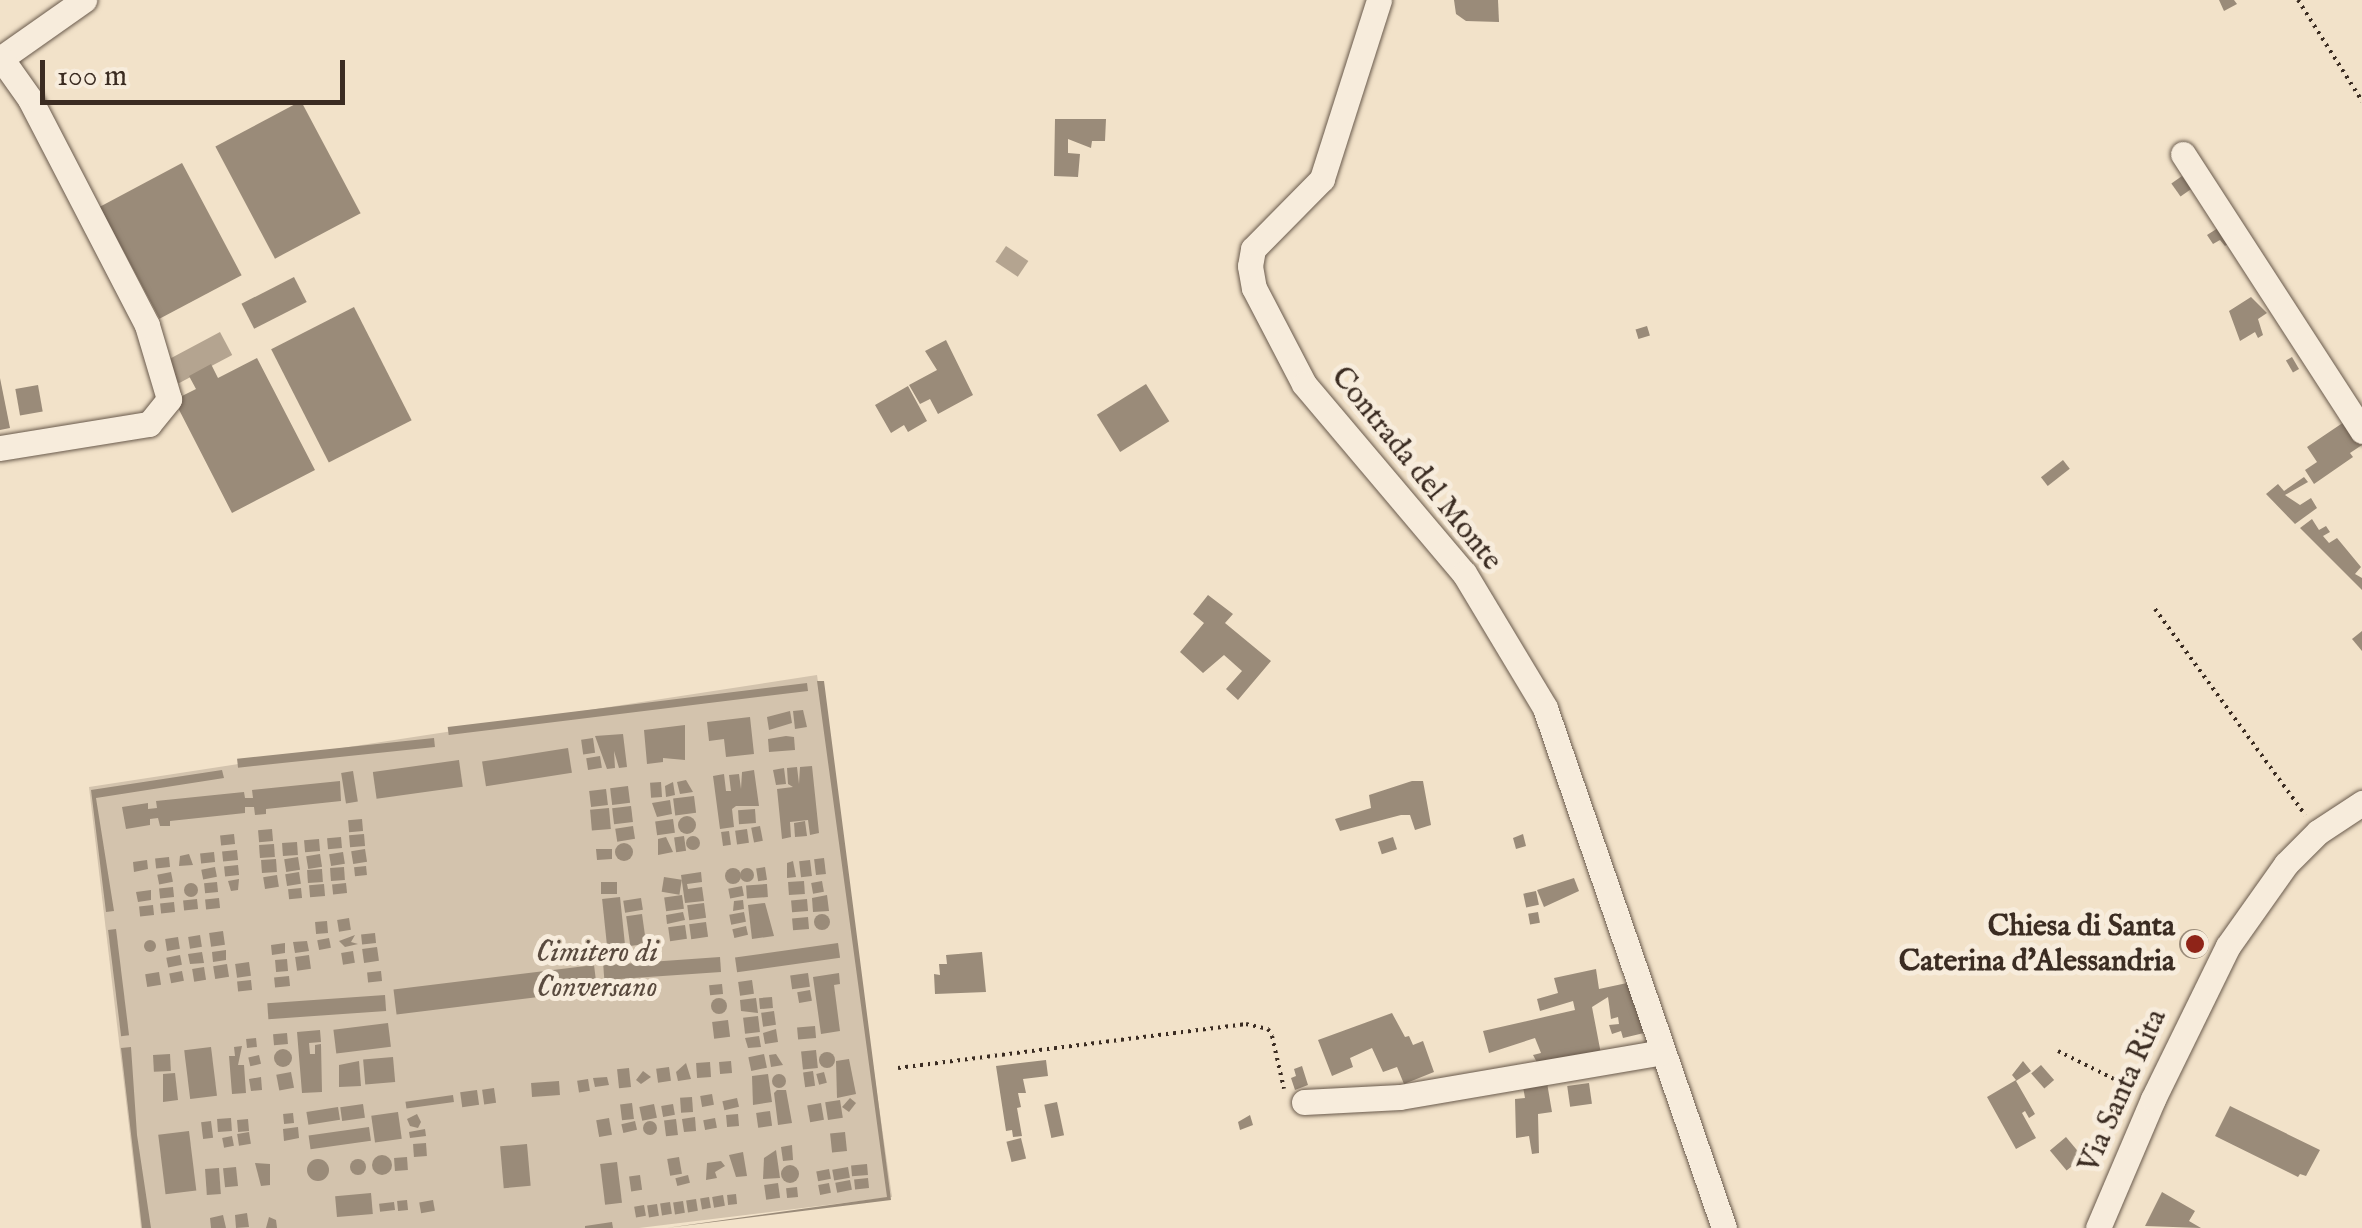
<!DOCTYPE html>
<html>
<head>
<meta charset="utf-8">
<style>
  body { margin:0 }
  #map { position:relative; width:2362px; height:1228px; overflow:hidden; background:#f2e2c9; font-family:"IM FELL English",serif }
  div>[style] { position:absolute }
  .green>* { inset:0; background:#d3c3ad }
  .water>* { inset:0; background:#b4a490; transform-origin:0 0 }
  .building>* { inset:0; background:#9a8b79; transform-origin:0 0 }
  .round { border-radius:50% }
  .path>* { height:4px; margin-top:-2px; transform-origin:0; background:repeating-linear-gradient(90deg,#3b2c22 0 2.5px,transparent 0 7.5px) }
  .roads { filter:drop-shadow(0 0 2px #695a4c) drop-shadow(0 0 2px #695a4c) }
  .minor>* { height:25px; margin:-12.5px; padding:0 12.5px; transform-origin:12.5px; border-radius:12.5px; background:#f7ecdc }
  .dots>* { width:28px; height:28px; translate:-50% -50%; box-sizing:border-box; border:5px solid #f7ecdc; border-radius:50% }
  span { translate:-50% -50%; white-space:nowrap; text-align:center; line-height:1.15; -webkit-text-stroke:10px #f7ecdc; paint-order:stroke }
  .street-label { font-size:30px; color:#3b2c22 }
  .poi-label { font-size:30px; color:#3b2c22; font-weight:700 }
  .right { translate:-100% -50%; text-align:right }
  .park-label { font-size:30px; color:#594a3e; font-style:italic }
  .scale { position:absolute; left:40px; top:60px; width:305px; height:45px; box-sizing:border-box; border:5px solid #3b2c22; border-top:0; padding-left:12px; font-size:30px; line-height:35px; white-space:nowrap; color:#3b2c22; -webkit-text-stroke:8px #f7ecdc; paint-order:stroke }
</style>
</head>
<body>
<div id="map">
  <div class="green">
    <div style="clip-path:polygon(817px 675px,892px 1197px,639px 1228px,141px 1228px,89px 787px)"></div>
  </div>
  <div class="water">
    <div style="left:1006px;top:246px;width:27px;height:19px;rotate:34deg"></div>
    <div style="left:220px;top:332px;width:26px;height:61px;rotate:62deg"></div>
  </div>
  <div class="building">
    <div style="clip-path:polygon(1454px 0,1498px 0,1499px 22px,1466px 21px,1456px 14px)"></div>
    <div style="clip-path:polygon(2219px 0,2234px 0,2237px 4px,2224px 11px)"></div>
    <div style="left:301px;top:101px;width:127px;height:97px;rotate:62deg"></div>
    <div style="clip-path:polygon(1055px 119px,1106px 119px,1105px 141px,1092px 141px,1091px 148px,1068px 139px,1068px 153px,1080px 154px,1078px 177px,1054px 176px)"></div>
    <div style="left:182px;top:163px;width:127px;height:93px;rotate:62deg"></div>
    <div style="left:2182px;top:176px;width:16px;height:13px;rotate:55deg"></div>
    <div style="clip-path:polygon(2218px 228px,2228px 244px,2225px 246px,2220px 240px,2213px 244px,2207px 235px)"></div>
    <div style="left:294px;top:277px;width:28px;height:59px;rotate:63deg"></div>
    <div style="clip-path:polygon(2251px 297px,2267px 313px,2258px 319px,2263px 335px,2258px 338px,2255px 332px,2240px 341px,2229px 311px)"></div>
    <div style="left:354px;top:307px;width:127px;height:93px;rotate:63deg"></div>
    <div style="left:1647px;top:326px;width:10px;height:12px;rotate:73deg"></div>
    <div style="clip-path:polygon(946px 340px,973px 395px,938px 414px,930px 399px,920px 404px,909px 385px,937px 370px,925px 351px)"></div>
    <div style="left:2292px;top:357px;width:14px;height:7px;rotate:60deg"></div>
    <div style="clip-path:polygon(257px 358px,315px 470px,232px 513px,174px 400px,196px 389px,189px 376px,211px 364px,218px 378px)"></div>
    <div style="clip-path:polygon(0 378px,10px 428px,0 430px)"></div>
    <div style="left:1146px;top:384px;width:44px;height:58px;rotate:58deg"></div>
    <div style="left:38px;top:385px;width:27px;height:23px;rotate:80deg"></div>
    <div style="clip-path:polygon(908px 386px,927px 421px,908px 432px,904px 425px,891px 433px,875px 405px)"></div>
    <div style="clip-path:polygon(2347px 420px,2362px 445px,2350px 453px,2353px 457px,2314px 484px,2305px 470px,2317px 462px,2307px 447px)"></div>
    <div style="left:2063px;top:460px;width:11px;height:28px;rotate:52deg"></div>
    <div style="clip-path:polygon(2304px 477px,2308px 482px,2285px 495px,2300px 505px,2311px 498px,2317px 508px,2295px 524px,2266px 494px,2278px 484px,2284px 491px)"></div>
    <div style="clip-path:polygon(2312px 519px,2319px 530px,2326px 526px,2330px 532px,2323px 536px,2329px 543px,2337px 538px,2361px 567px,2355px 574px,2362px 578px,2362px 590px,2300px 528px)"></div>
    <div style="clip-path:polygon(1208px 595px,1233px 614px,1225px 623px,1271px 661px,1238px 700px,1226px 689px,1242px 671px,1224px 655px,1203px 673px,1180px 652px,1204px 623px,1193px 614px)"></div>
    <div style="clip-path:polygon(2362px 631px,2362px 651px,2352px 639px)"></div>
    <div style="clip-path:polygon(817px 681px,824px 681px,891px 1200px,666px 1228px,887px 1197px)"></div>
    <div style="left:807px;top:683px;width:8px;height:362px;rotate:83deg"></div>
    <div style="clip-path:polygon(803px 710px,807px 727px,795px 729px,793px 711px)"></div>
    <div style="clip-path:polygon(790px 711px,792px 723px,769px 730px,767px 717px)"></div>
    <div style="clip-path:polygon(750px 717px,754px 754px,726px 757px,724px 739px,709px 741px,707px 722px)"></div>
    <div style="clip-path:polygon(685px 725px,685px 760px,663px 758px,663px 762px,647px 764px,644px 730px)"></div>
    <div style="clip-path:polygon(623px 734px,627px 767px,619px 768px,614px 751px,615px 768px,607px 769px,595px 736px)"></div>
    <div style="clip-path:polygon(786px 736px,794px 737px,795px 750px,769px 752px,768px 739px)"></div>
    <div style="left:434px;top:738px;width:9px;height:198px;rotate:84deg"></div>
    <div style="left:593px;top:738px;width:15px;height:12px;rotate:82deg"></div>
    <div style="left:568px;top:748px;width:25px;height:87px;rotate:81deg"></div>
    <div style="left:600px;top:756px;width:12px;height:14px;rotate:81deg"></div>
    <div style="left:459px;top:760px;width:27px;height:87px;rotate:82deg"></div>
    <div style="clip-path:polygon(812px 766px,819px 833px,810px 835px,808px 820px,790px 822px,791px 837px,782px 839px,777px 789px,793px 787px,788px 784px,787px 768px,797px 767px,799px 784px,800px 767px)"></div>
    <div style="clip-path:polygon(784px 768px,786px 784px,776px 785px,773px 770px)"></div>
    <div style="clip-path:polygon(222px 770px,224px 778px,96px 798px,114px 911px,106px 912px,91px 790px)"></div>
    <div style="clip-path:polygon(754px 770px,759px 806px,736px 806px,732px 809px,734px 827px,720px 829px,713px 776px,724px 774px,726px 791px,731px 791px,729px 775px,739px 774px,741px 789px,742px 772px)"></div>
    <div style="left:353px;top:771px;width:31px;height:12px;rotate:81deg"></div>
    <div style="clip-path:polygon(686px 780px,693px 792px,680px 794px,677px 782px)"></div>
    <div style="clip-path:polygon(340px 781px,341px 801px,266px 809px,266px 814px,255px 815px,254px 807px,245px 807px,245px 813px,170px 821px,170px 826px,160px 826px,158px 818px,150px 819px,150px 825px,126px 829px,122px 807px,148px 803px,148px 809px,157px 808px,156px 801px,244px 792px,245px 798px,253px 798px,252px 790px)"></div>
    <div style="clip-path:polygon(1412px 781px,1423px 781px,1431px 825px,1415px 830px,1410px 815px,1401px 815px,1340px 831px,1335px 819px,1371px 808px,1369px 795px)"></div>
    <div style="left:661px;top:782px;width:15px;height:11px;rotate:86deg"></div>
    <div style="clip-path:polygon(673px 782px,675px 795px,666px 797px,665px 786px)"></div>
    <div style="left:628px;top:786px;width:17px;height:18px;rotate:83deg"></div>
    <div style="left:606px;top:789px;width:16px;height:17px;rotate:83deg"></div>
    <div style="left:694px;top:796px;width:17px;height:21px;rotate:83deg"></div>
    <div style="clip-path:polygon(670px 800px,672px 814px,657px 817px,652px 803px)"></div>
    <div style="left:631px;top:806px;width:16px;height:19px;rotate:83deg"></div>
    <div style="left:609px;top:808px;width:21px;height:19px;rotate:85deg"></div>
    <div style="left:755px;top:809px;width:14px;height:17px;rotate:86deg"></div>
    <div class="round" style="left:678px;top:816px;width:18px;height:18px"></div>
    <div style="left:362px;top:819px;width:12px;height:14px;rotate:85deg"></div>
    <div style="left:673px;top:819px;width:14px;height:18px;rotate:82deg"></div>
    <div style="clip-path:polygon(805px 821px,807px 836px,795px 837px,794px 823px)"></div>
    <div style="left:633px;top:826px;width:13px;height:18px;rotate:81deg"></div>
    <div style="left:760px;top:826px;width:15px;height:9px;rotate:79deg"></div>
    <div style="left:272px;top:829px;width:12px;height:14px;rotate:85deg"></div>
    <div style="left:747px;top:829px;width:14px;height:12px;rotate:82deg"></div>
    <div style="left:729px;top:831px;width:14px;height:8px;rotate:82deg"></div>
    <div style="left:234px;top:834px;width:10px;height:14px;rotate:84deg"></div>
    <div style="left:364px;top:834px;width:12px;height:15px;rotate:85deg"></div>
    <div style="clip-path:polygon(1523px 834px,1526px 846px,1516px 849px,1513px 838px)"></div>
    <div class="round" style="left:686px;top:836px;width:14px;height:14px"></div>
    <div style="left:684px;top:836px;width:15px;height:10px;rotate:82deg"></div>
    <div style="left:341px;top:837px;width:11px;height:14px;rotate:85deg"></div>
    <div style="clip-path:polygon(666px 837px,673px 852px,658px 855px,658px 839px)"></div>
    <div style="left:1393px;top:837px;width:13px;height:16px;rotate:72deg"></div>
    <div style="left:319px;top:839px;width:12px;height:15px;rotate:85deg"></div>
    <div style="left:297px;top:842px;width:13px;height:15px;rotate:86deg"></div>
    <div class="round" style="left:615px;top:843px;width:18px;height:18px"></div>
    <div style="left:274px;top:844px;width:13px;height:15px;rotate:86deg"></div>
    <div style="left:365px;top:849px;width:13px;height:14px;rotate:81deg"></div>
    <div style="clip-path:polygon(596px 849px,612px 849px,612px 859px,597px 860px)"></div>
    <div style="left:237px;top:850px;width:10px;height:15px;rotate:84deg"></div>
    <div style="left:214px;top:852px;width:10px;height:14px;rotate:84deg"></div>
    <div style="left:343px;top:852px;width:12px;height:14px;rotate:81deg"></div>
    <div style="clip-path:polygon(189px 854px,193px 865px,179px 866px,180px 856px)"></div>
    <div style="left:320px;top:854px;width:13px;height:14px;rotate:81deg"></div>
    <div style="left:169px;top:857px;width:10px;height:14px;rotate:84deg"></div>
    <div style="left:298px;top:857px;width:13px;height:14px;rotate:81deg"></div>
    <div style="left:824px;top:858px;width:16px;height:10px;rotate:83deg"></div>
    <div style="left:276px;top:859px;width:13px;height:15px;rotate:86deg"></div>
    <div style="clip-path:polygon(147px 860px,148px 869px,134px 872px,133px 862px)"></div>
    <div style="left:810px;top:860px;width:16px;height:11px;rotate:83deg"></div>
    <div style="clip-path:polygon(793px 861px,796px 877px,787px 878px,787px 863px)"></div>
    <div style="left:238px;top:865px;width:10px;height:14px;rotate:84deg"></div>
    <div style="left:366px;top:866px;width:9px;height:12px;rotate:84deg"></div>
    <div style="left:215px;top:867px;width:10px;height:14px;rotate:79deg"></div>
    <div style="left:344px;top:867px;width:13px;height:14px;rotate:86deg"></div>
    <div style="left:765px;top:867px;width:13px;height:9px;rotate:81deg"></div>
    <div class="round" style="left:740px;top:868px;width:14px;height:14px"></div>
    <div class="round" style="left:725px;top:868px;width:16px;height:16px"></div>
    <div style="left:322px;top:869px;width:13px;height:15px;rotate:86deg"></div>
    <div style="left:171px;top:872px;width:10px;height:14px;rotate:79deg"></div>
    <div style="left:299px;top:872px;width:12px;height:14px;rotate:81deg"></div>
    <div style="clip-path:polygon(701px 872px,702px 882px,687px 884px,688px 889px,702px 887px,704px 901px,685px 903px,681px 875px)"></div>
    <div style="left:277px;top:875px;width:12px;height:14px;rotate:81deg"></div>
    <div style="left:664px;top:877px;width:18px;height:15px;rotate:9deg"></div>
    <div style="clip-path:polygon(1574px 878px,1579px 891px,1544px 907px,1537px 890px)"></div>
    <div style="clip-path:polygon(239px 879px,238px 890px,231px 891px,228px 881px)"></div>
    <div style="left:804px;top:881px;width:13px;height:16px;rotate:86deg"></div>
    <div style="left:822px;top:881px;width:11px;height:11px;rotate:80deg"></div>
    <div style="left:217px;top:882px;width:10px;height:13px;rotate:84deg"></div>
    <div style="left:617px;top:882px;width:12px;height:16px;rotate:90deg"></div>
    <div style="left:346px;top:883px;width:10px;height:14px;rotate:84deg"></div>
    <div class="round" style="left:184px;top:883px;width:14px;height:14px"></div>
    <div style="left:324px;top:884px;width:12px;height:15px;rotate:85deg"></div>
    <div style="left:767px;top:884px;width:13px;height:21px;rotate:86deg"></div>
    <div style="left:742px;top:886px;width:10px;height:14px;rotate:79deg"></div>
    <div style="left:173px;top:887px;width:10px;height:14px;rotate:84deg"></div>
    <div style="left:301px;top:888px;width:10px;height:13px;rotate:84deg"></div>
    <div style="clip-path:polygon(151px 890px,151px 900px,138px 902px,136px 892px)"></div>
    <div style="left:1536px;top:891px;width:14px;height:13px;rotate:78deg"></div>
    <div style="left:682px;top:895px;width:14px;height:18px;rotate:82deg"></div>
    <div style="clip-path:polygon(827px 895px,829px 911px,813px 912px,812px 898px)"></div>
    <div style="left:620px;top:897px;width:49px;height:18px;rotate:84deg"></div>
    <div style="left:219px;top:898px;width:10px;height:14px;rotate:84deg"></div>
    <div style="left:641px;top:898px;width:12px;height:18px;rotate:81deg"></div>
    <div style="left:197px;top:899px;width:10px;height:14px;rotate:84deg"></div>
    <div style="left:807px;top:899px;width:12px;height:16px;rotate:85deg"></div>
    <div style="clip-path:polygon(743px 900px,744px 909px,733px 911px,734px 901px)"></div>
    <div style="left:174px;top:902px;width:10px;height:14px;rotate:84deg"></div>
    <div style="left:704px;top:903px;width:15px;height:17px;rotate:82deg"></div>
    <div style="clip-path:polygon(765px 903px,774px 936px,752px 939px,748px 905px)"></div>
    <div style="left:153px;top:905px;width:10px;height:14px;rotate:84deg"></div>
    <div style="clip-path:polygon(683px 912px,685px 920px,667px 924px,666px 915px)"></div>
    <div style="left:744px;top:912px;width:10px;height:15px;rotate:79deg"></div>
    <div style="left:1538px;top:912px;width:11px;height:10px;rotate:80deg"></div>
    <div style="left:642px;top:914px;width:30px;height:16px;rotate:82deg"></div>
    <div class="round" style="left:814px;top:914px;width:16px;height:16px"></div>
    <div style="left:808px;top:917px;width:12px;height:16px;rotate:85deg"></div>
    <div style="left:349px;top:918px;width:12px;height:12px;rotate:81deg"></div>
    <div style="left:327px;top:921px;width:12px;height:12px;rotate:85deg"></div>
    <div style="left:706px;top:922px;width:15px;height:17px;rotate:82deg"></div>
    <div style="left:685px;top:925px;width:14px;height:17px;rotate:82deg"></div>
    <div style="left:746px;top:926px;width:9px;height:14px;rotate:77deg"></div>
    <div style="left:116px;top:929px;width:107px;height:8px;rotate:83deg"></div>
    <div class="round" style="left:2179px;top:929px;width:30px;height:30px"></div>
    <div style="left:223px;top:931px;width:14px;height:14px;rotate:82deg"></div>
    <div style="left:375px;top:933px;width:10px;height:14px;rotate:84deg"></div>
    <div style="left:200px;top:935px;width:12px;height:12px;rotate:81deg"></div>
    <div style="clip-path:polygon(355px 935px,351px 942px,358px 944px,345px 947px,339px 941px)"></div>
    <div style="left:178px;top:937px;width:12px;height:13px;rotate:81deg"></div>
    <div style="left:329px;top:938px;width:10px;height:12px;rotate:79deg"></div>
    <div class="round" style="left:144px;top:940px;width:12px;height:12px"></div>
    <div style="clip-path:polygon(307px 941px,309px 951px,295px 953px,293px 942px)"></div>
    <div style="clip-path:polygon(285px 943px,285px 953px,272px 955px,271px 945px)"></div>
    <div style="left:838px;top:943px;width:15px;height:104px;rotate:82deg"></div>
    <div style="left:377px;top:947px;width:14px;height:15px;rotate:82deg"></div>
    <div style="clip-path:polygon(226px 950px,226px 960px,213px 962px,212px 952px)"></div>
    <div style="left:353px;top:951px;width:12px;height:12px;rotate:81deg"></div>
    <div style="clip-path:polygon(202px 952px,204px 963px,190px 964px,188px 954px)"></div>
    <div style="clip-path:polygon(982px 952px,986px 992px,935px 994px,934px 974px,940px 975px,939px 964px,947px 964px,946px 955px)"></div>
    <div style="left:180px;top:955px;width:10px;height:14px;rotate:79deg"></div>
    <div style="left:309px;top:955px;width:14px;height:14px;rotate:82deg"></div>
    <div style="left:720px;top:957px;width:15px;height:117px;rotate:86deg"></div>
    <div style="left:287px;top:959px;width:12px;height:12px;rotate:85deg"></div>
    <div style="left:249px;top:962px;width:14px;height:14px;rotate:82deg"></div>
    <div style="left:227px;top:964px;width:13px;height:14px;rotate:81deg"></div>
    <div style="left:594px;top:965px;width:25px;height:202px;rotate:83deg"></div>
    <div style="left:204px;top:967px;width:13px;height:12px;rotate:81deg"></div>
    <div style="clip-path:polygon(1596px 969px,1599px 989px,1627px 983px,1644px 1033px,1623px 1038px,1621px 1031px,1612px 1034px,1609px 1025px,1619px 1024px,1618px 1017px,1611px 1019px,1608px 997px,1592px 1007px,1602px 1059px,1541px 1070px,1533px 1055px,1541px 1053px,1535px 1038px,1489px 1053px,1483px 1031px,1575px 1010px,1573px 1001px,1540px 1011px,1537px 999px,1558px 993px,1554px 978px)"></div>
    <div style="left:182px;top:971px;width:10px;height:13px;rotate:79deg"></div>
    <div style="left:381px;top:971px;width:10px;height:14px;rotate:84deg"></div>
    <div style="left:159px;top:972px;width:13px;height:14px;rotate:81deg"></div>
    <div style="left:808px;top:973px;width:14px;height:18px;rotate:82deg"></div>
    <div style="clip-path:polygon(839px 973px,840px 984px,834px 985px,840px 1031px,821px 1034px,813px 977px)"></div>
    <div style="left:289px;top:976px;width:10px;height:15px;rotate:84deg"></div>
    <div style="left:251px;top:980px;width:10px;height:14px;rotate:84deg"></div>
    <div style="left:752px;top:980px;width:14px;height:14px;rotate:82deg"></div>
    <div style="left:722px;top:984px;width:10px;height:13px;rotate:84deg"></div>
    <div style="left:810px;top:990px;width:11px;height:13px;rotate:80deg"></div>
    <div style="left:385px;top:995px;width:16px;height:118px;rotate:86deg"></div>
    <div style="left:772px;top:997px;width:11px;height:13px;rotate:85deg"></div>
    <div style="clip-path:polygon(756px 998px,758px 1013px,741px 1011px,740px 1000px)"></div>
    <div class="round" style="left:711px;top:998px;width:16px;height:16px"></div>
    <div style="left:774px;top:1011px;width:14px;height:13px;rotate:82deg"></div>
    <div style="clip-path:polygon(1392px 1013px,1405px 1037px,1409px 1036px,1413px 1045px,1423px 1041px,1434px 1072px,1404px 1084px,1397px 1067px,1383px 1072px,1372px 1048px,1350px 1058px,1353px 1067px,1332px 1076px,1318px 1040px)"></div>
    <div style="left:758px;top:1016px;width:16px;height:15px;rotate:83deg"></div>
    <div style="left:728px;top:1020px;width:17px;height:16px;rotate:83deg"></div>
    <div style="left:388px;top:1023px;width:24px;height:55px;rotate:83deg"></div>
    <div style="left:815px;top:1026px;width:12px;height:18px;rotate:85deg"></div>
    <div style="clip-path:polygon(776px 1029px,778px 1042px,765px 1044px,763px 1033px)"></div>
    <div style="clip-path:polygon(320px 1030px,321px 1042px,309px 1043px,310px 1054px,315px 1054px,315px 1045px,321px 1044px,322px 1092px,302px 1093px,297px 1032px)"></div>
    <div style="left:287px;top:1033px;width:11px;height:14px;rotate:85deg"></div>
    <div style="clip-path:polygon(759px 1036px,761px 1047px,748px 1048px,745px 1038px)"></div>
    <div style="left:256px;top:1038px;width:9px;height:10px;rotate:84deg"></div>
    <div style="clip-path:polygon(242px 1046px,238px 1065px,244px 1065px,246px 1093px,232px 1094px,229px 1056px,235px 1056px,234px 1047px)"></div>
    <div style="clip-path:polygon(131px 1047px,137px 1135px,151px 1228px,142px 1228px,121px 1048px)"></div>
    <div style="left:211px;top:1047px;width:49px;height:27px;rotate:83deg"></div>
    <div class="round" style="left:274px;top:1049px;width:18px;height:18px"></div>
    <div style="left:816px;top:1050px;width:18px;height:15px;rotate:84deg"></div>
    <div class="round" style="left:819px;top:1052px;width:16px;height:16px"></div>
    <div style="left:170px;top:1054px;width:17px;height:17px;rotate:87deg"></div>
    <div style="left:764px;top:1054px;width:14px;height:16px;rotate:78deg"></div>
    <div style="clip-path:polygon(776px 1054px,783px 1065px,771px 1067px,769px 1055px)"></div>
    <div style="left:259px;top:1055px;width:9px;height:11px;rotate:77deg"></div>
    <div style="left:393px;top:1057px;width:25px;height:30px;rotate:85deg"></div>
    <div style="clip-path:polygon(849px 1059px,856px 1094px,837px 1098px,836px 1061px)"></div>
    <div style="clip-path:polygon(1046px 1060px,1048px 1076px,1023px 1079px,1026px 1093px,1018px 1093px,1021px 1107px,1017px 1108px,1022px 1136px,1013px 1137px,1012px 1130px,1006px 1131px,996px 1066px)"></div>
    <div style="clip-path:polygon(359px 1061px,361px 1086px,339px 1087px,339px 1065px)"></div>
    <div style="left:731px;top:1061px;width:12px;height:12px;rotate:85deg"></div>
    <div style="clip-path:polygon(2023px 1061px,2031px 1071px,2016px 1081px,2035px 1114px,2029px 1118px,2025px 1111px,2022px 1113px,2036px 1138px,2016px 1149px,1987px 1097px,2016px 1080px,2012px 1075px)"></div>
    <div style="left:710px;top:1062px;width:15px;height:14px;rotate:86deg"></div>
    <div style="clip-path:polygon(686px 1063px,691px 1079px,678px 1081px,676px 1072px)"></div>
    <div style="left:2041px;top:1065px;width:20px;height:13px;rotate:49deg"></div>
    <div style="clip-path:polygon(1302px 1066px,1308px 1085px,1295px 1090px,1291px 1078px,1296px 1076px,1294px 1069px)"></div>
    <div style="left:669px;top:1067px;width:14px;height:13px;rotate:82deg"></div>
    <div style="left:629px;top:1068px;width:19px;height:12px;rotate:84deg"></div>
    <div style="clip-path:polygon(643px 1071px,651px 1077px,641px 1084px,636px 1080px)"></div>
    <div style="left:813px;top:1071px;width:15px;height:10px;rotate:82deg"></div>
    <div style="left:291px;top:1072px;width:16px;height:15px;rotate:79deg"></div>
    <div style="left:824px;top:1072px;width:11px;height:8px;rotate:75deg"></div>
    <div style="clip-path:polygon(175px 1073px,178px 1100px,163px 1102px,163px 1074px)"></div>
    <div style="clip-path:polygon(768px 1074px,772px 1102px,753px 1105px,752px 1076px)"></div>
    <div class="round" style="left:772px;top:1074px;width:14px;height:14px"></div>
    <div style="clip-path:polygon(261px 1077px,262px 1090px,251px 1091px,249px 1079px)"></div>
    <div style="clip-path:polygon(607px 1077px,609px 1085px,595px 1087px,593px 1078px)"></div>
    <div style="clip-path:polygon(1546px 1077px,1552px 1112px,1538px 1114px,1539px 1153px,1532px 1154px,1529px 1136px,1516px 1138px,1515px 1099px,1525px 1098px,1522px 1081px)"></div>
    <div style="left:588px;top:1079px;width:12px;height:11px;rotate:81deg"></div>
    <div style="left:559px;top:1081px;width:14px;height:28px;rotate:86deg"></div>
    <div style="left:1589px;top:1083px;width:21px;height:22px;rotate:82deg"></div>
    <div style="left:494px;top:1088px;width:15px;height:12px;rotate:82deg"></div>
    <div style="left:477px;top:1090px;width:15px;height:17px;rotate:82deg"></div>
    <div style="clip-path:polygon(777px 1090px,786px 1090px,792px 1123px,778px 1125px,774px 1093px)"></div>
    <div style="left:712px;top:1094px;width:11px;height:12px;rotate:80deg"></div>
    <div style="left:453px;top:1095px;width:7px;height:48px;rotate:82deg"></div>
    <div style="left:692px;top:1097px;width:15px;height:12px;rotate:86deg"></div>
    <div style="left:737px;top:1098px;width:9px;height:15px;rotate:77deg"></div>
    <div style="clip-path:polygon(850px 1098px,856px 1103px,849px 1112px,842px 1107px)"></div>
    <div style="left:840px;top:1100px;width:18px;height:15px;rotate:81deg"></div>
    <div style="left:1057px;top:1102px;width:34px;height:13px;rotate:78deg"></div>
    <div style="left:632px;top:1103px;width:16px;height:12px;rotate:83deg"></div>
    <div style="left:821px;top:1103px;width:17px;height:14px;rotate:80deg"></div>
    <div style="left:363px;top:1104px;width:14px;height:23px;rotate:82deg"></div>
    <div style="left:654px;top:1104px;width:14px;height:15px;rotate:78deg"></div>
    <div style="left:673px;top:1104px;width:11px;height:12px;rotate:80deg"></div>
    <div style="clip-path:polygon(2230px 1106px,2320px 1150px,2306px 1176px,2300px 1174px,2298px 1177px,2215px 1136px)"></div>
    <div style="left:338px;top:1107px;width:13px;height:32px;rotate:81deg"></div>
    <div style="left:770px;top:1111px;width:15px;height:14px;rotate:82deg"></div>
    <div style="left:398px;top:1112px;width:27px;height:27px;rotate:82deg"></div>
    <div style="left:293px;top:1113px;width:10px;height:10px;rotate:84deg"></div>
    <div style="clip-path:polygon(417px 1114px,421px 1122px,418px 1128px,410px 1126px,407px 1119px)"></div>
    <div style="left:738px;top:1114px;width:12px;height:12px;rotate:85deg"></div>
    <div style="clip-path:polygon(1250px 1115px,1253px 1125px,1240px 1130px,1238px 1122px)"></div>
    <div style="clip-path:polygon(695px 1117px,696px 1131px,684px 1132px,682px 1119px)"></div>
    <div style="left:231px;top:1118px;width:13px;height:14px;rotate:86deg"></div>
    <div style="left:609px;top:1118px;width:17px;height:13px;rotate:80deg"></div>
    <div style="left:715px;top:1118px;width:10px;height:12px;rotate:79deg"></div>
    <div style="left:248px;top:1119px;width:12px;height:11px;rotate:85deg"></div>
    <div style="left:676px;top:1119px;width:16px;height:12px;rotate:83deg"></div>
    <div style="left:211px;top:1121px;width:17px;height:10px;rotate:83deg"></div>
    <div style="left:635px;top:1121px;width:9px;height:14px;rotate:77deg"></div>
    <div class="round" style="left:643px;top:1121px;width:14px;height:14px"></div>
    <div style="clip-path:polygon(298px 1127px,299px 1138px,284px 1141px,283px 1129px)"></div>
    <div style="left:369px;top:1127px;width:14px;height:61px;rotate:82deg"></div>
    <div style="clip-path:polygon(425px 1129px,426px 1136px,410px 1138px,409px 1132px)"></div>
    <div style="left:189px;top:1131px;width:60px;height:31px;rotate:83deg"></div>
    <div style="left:249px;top:1132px;width:12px;height:12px;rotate:81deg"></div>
    <div style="left:845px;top:1132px;width:19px;height:15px;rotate:84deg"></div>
    <div style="left:232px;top:1136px;width:10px;height:10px;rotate:79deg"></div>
    <div style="left:2066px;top:1137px;width:26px;height:21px;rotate:50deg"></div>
    <div style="left:1021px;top:1138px;width:21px;height:15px;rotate:76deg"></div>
    <div style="left:426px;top:1143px;width:13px;height:13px;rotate:86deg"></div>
    <div style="left:527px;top:1144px;width:42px;height:27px;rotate:85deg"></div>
    <div style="clip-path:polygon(792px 1145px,793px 1160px,783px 1161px,781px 1147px)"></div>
    <div style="clip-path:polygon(776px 1150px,780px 1178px,763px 1179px,764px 1158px)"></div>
    <div style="clip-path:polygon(743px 1152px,747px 1176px,736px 1177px,729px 1155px)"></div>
    <div class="round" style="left:372px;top:1155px;width:20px;height:20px"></div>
    <div style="left:407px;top:1157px;width:13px;height:13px;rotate:86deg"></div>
    <div style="left:679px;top:1157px;width:17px;height:12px;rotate:80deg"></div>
    <div class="round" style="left:350px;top:1159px;width:16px;height:16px"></div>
    <div class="round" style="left:307px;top:1159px;width:22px;height:22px"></div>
    <div style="clip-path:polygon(721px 1161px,725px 1166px,715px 1172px,717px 1178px,706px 1180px,707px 1163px)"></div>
    <div style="left:617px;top:1162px;width:41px;height:17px;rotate:83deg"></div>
    <div style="clip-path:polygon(255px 1163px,270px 1164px,270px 1185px,261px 1186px)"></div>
    <div style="left:867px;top:1164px;width:11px;height:16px;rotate:85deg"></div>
    <div class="round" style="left:781px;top:1165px;width:18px;height:18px"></div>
    <div style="left:236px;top:1167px;width:19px;height:13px;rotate:84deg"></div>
    <div style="left:848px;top:1167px;width:11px;height:16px;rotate:80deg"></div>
    <div style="left:219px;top:1168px;width:26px;height:14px;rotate:86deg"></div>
    <div style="left:829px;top:1169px;width:10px;height:13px;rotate:79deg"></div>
    <div style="left:640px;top:1175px;width:15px;height:11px;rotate:82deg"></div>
    <div style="left:688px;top:1175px;width:8px;height:13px;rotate:76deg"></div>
    <div style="left:868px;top:1178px;width:10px;height:14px;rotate:84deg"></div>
    <div style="left:850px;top:1180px;width:10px;height:15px;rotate:79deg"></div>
    <div style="left:778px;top:1183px;width:15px;height:14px;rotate:82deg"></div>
    <div style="left:829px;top:1183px;width:10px;height:11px;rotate:79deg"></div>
    <div style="left:797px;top:1187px;width:10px;height:11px;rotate:84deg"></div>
    <div style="clip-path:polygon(2162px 1192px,2195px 1211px,2189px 1221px,2201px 1228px,2145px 1226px)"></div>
    <div style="left:371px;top:1193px;width:21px;height:36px;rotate:85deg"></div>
    <div style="left:736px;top:1194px;width:10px;height:9px;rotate:84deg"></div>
    <div style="left:723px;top:1195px;width:11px;height:11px;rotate:80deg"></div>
    <div style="left:709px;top:1197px;width:11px;height:9px;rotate:80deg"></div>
    <div style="left:696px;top:1199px;width:12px;height:10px;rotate:81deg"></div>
    <div style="left:407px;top:1200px;width:10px;height:10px;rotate:84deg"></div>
    <div style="left:433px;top:1200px;width:11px;height:14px;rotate:80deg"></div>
    <div style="left:683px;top:1201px;width:12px;height:10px;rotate:81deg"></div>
    <div style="left:394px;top:1202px;width:8px;height:15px;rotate:83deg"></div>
    <div style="left:670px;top:1202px;width:12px;height:10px;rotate:81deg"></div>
    <div style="left:657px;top:1204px;width:12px;height:10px;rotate:81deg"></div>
    <div style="left:644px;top:1205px;width:11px;height:10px;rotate:80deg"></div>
    <div style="clip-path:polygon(247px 1213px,249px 1227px,236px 1228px,235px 1215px)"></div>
    <div style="clip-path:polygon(223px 1215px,226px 1228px,211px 1228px,210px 1218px)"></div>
    <div style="clip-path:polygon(269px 1217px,276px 1220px,277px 1228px,266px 1228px)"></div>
    <div style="clip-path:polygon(612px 1222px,613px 1228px,585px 1228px,585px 1226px)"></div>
  </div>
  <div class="path">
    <div style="left:2298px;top:0;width:120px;rotate:57.6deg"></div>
    <div style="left:2155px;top:609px;width:255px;rotate:53.9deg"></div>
    <div style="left:2058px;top:1051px;width:85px;rotate:26.6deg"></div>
    <div style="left:898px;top:1068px;width:351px;rotate:-7.2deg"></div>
    <div style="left:1246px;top:1024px;width:23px;rotate:13deg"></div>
    <div style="left:1268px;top:1029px;width:8px;rotate:60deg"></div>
    <div style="left:1272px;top:1036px;width:54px;rotate:77.2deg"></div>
  </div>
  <div class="roads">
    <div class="minor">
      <div style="left:1379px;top:0;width:188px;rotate:107.7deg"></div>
      <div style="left:1322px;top:179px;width:98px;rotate:134.6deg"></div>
      <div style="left:1253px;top:249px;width:17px;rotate:100deg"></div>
      <div style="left:1250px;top:266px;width:22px;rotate:80deg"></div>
      <div style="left:1254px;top:288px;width:108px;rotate:62.5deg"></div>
      <div style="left:1304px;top:384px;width:248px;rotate:49.8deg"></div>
      <div style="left:1464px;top:573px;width:157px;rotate:59deg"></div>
      <div style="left:1545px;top:708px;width:550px;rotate:71deg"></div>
      <div style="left:0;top:59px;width:103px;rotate:-35.1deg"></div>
      <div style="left:2183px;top:154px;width:330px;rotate:57.1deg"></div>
      <div style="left:0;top:448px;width:151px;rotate:-9.2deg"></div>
      <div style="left:149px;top:424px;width:32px;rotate:-51deg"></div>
      <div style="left:169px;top:399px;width:77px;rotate:-106.6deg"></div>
      <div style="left:147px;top:325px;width:254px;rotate:-117.4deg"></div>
      <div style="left:30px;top:99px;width:50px;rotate:-125.3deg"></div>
      <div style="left:1304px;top:1102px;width:96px;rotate:-3deg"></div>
      <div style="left:1400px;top:1097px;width:266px;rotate:-9.7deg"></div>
      <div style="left:2098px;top:1228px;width:140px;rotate:-66.9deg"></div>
      <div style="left:2153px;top:1099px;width:170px;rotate:-63.9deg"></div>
      <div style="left:2228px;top:946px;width:100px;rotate:-54.7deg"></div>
      <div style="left:2286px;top:864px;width:45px;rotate:-45deg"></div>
      <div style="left:2318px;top:832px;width:53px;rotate:-33.4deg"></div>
    </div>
  </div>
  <div class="dots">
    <div style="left:2195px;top:944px;background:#8f2418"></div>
  </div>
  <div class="street-label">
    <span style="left:1416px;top:469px;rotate:51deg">Contrada del Monte</span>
    <span style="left:2123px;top:1091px;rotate:-66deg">Via Santa Rita</span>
  </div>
  <div class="poi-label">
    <span class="right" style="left:2175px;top:944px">Chiesa di Santa<br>Caterina d'Alessandria</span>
  </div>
  <div class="park-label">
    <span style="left:597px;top:970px">Cimitero di<br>Conversano</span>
  </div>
  <div class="scale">100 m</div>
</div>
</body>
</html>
